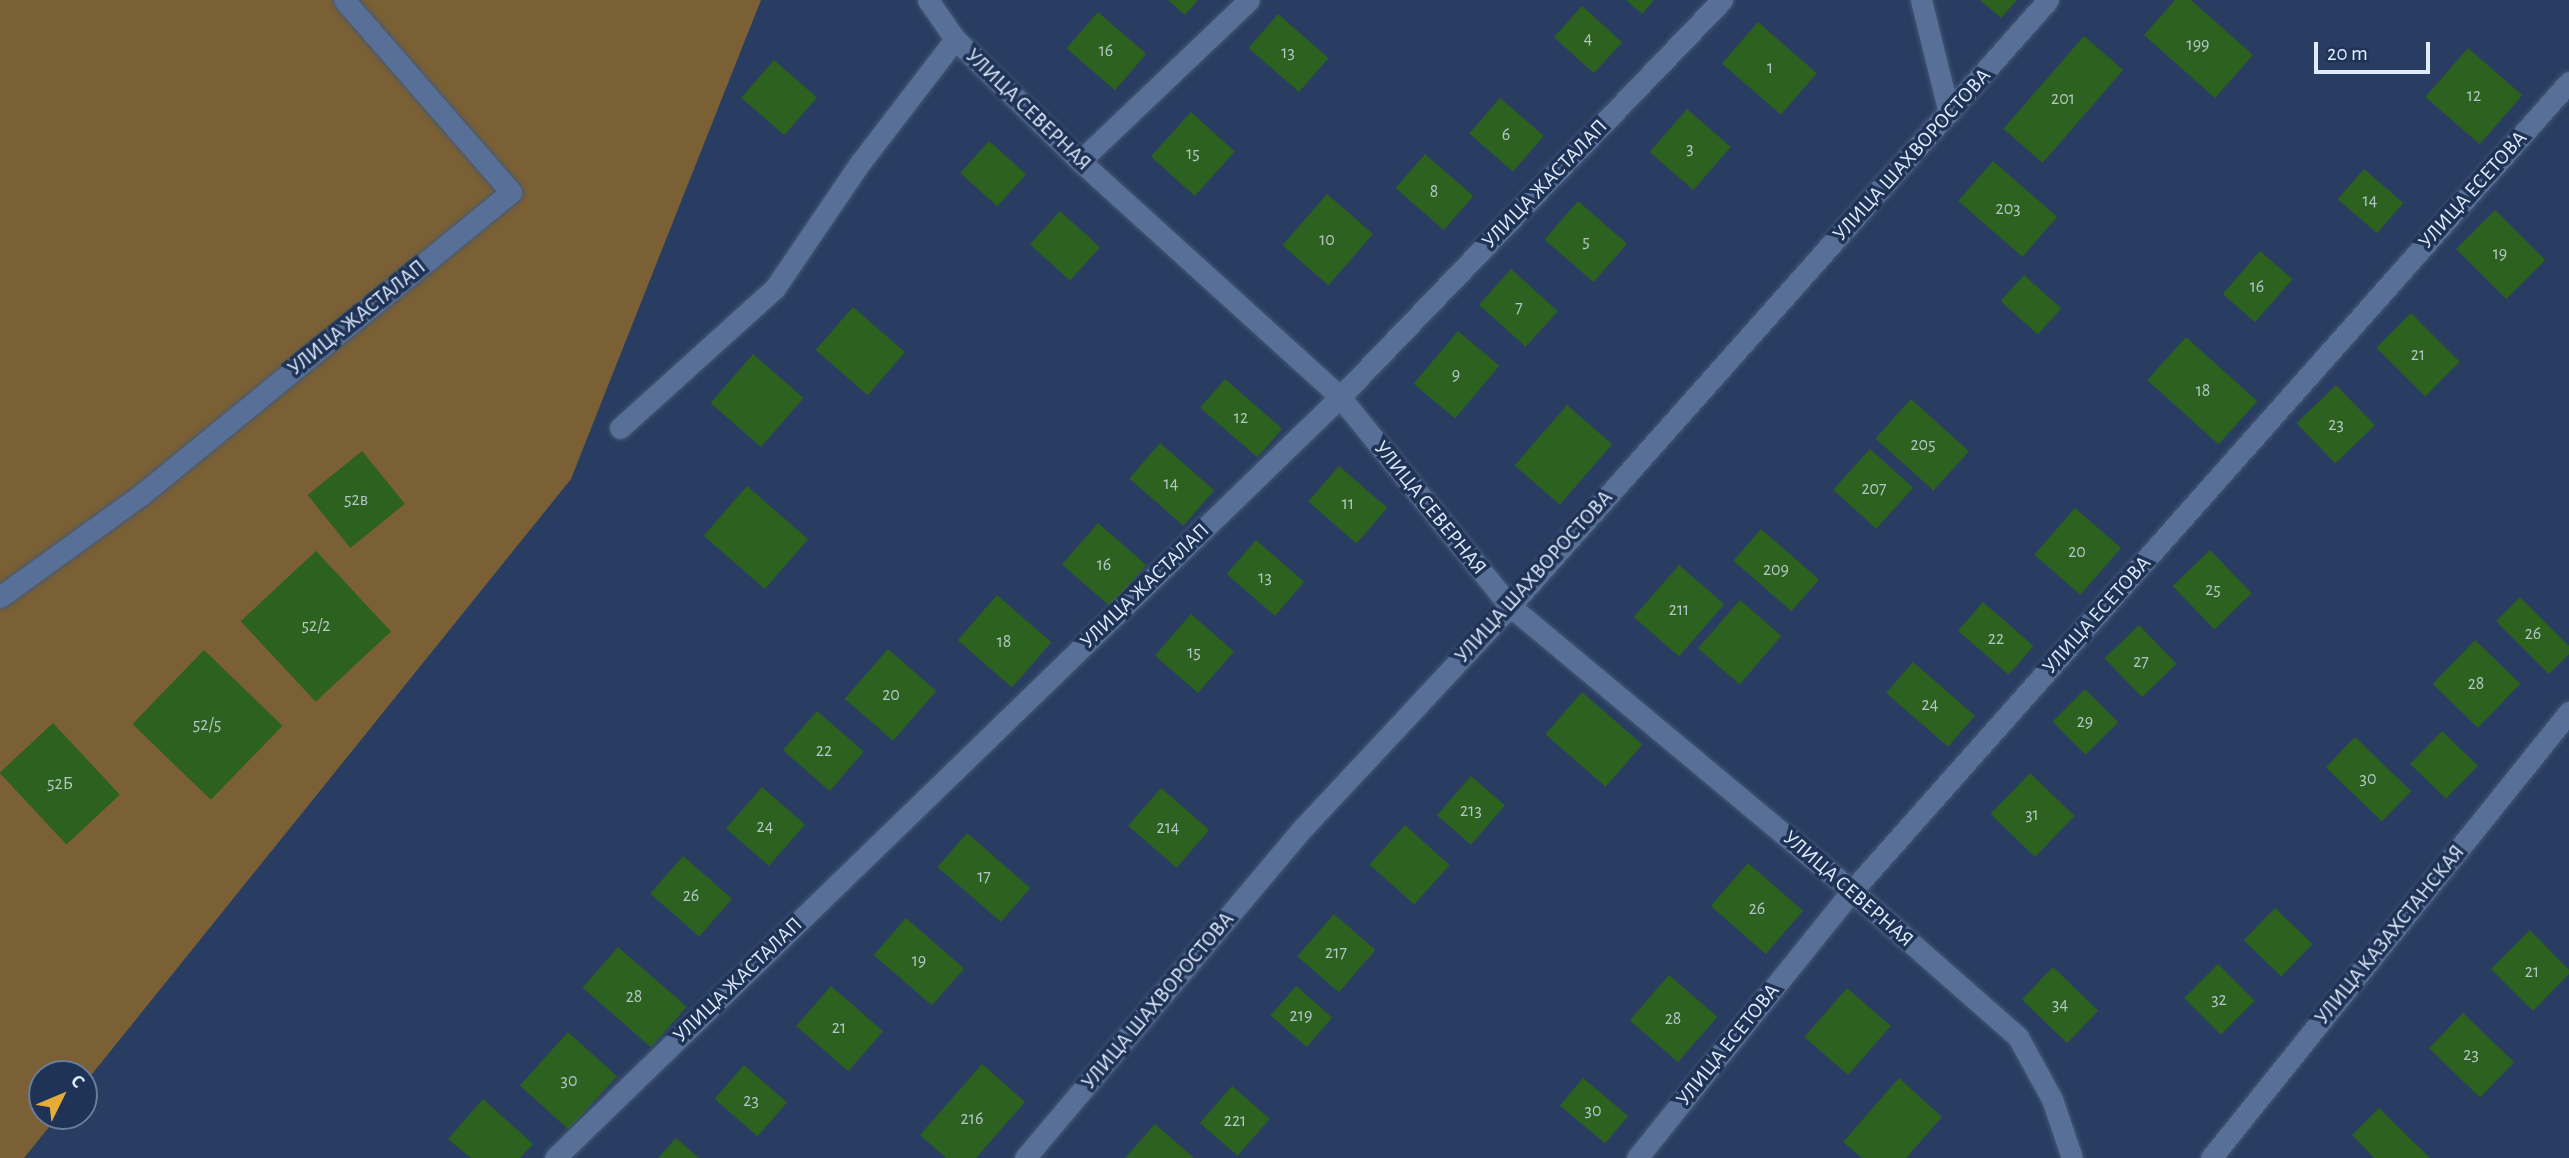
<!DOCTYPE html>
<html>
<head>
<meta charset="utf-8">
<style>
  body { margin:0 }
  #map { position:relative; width:2569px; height:1158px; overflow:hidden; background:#283d61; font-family:"Alegreya Sans",sans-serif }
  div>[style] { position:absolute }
  .green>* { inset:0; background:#7a6034 }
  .building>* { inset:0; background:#2c611f; transform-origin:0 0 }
  .roads { filter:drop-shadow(0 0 2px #455775) drop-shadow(0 0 2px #455775) }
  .street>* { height:21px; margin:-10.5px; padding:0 10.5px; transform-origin:10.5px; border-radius:10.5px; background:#587097 }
  .secondary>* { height:21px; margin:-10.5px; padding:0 10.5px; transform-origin:10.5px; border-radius:10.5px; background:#587097 }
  span { translate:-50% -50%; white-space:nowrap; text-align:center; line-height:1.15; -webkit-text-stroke:7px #1e3356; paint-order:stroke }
  .number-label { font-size:18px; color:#b3c8c6 }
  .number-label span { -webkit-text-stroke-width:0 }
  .street-label { font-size:21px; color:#e0ebfd }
  .north { position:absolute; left:28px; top:1060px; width:70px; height:70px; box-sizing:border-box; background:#1e3356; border:2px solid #6c7d99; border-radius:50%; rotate:47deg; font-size:19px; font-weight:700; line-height:28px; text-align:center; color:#e0ebfd }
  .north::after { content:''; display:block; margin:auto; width:24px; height:32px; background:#e7ac37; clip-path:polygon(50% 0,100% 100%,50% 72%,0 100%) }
  .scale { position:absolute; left:2314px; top:42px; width:116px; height:32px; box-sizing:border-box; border:4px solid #e0ebfd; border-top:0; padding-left:9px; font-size:21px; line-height:24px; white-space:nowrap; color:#e0ebfd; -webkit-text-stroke:5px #1e3356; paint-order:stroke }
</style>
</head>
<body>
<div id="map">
  <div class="green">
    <div style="clip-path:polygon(0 0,761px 0,571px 479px,84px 1084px,84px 1074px,42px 1074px,42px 1116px,58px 1116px,24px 1158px,0 1158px)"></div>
  </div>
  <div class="building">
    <div style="clip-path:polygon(1168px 0,1198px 0,1185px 15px)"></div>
    <div style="clip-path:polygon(1626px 0,1654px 0,1642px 14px)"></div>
    <div style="clip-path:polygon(1980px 0,2017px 0,2001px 18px)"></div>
    <div style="clip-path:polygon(2175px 0,2191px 0,2253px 55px,2215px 98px,2144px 35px)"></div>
    <div style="left:1582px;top:6px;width:54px;height:42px;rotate:42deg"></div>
    <div style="left:1098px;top:12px;width:64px;height:48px;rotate:41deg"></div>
    <div style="left:1278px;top:14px;width:67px;height:45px;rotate:41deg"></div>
    <div style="left:1758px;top:22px;width:78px;height:55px;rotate:41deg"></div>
    <div style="left:2084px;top:36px;width:52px;height:123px;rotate:41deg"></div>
    <div style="left:2468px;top:48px;width:72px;height:65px;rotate:41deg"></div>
    <div style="left:774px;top:60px;width:57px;height:50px;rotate:41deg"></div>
    <div style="left:1500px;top:98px;width:58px;height:47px;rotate:41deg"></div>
    <div style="left:1687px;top:109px;width:58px;height:57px;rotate:41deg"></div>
    <div style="left:1191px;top:112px;width:59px;height:60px;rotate:42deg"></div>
    <div style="left:989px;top:141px;width:50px;height:43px;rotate:42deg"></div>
    <div style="left:1425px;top:154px;width:64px;height:45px;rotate:41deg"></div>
    <div style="left:1993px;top:161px;width:85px;height:53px;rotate:41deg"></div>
    <div style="left:2364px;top:169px;width:52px;height:40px;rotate:41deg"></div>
    <div style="left:1327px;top:194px;width:61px;height:68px;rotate:41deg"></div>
    <div style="left:1578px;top:201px;width:65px;height:51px;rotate:41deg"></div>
    <div style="left:2495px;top:210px;width:71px;height:55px;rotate:45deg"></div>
    <div style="left:1060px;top:211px;width:54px;height:45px;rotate:42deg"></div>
    <div style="left:2260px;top:251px;width:43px;height:57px;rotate:41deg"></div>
    <div style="left:1511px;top:269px;width:63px;height:48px;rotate:42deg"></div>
    <div style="left:2024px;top:275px;width:50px;height:35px;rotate:42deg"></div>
    <div style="left:853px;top:307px;width:69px;height:57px;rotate:41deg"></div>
    <div style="left:2411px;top:313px;width:69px;height:49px;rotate:45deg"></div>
    <div style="left:1458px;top:331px;width:54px;height:69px;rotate:40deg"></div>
    <div style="left:2186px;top:337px;width:96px;height:58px;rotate:42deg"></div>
    <div style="left:753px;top:354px;width:67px;height:65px;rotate:41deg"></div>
    <div style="left:1225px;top:379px;width:76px;height:38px;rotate:41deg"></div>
    <div style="left:2336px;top:385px;width:56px;height:55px;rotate:46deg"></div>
    <div style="left:1911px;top:399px;width:78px;height:53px;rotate:42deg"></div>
    <div style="left:1567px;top:405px;width:60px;height:80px;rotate:41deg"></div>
    <div style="left:1160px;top:443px;width:72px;height:47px;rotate:41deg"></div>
    <div style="left:1870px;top:449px;width:58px;height:55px;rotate:42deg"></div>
    <div style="left:362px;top:451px;width:68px;height:70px;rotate:51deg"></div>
    <div style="left:1339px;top:466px;width:64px;height:47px;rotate:41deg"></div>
    <div style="left:747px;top:486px;width:81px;height:66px;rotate:41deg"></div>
    <div style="left:2075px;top:508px;width:61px;height:62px;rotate:41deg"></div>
    <div style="left:1098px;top:523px;width:64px;height:55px;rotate:41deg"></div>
    <div style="left:1761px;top:529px;width:77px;height:42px;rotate:41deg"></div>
    <div style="left:1256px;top:540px;width:64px;height:45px;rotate:41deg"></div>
    <div style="left:2210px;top:550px;width:60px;height:52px;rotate:46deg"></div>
    <div style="left:316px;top:551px;width:110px;height:103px;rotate:47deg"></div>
    <div style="left:1679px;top:565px;width:60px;height:69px;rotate:41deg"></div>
    <div style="left:997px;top:595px;width:72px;height:60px;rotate:41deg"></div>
    <div style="clip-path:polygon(2520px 597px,2569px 646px,2569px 654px,2549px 674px,2496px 621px)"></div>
    <div style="left:1740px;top:600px;width:55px;height:64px;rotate:41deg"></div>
    <div style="left:1983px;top:602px;width:67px;height:38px;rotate:41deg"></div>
    <div style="left:1191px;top:614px;width:57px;height:55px;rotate:41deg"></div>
    <div style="left:2139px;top:625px;width:54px;height:48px;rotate:46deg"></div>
    <div style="left:2475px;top:640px;width:63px;height:61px;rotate:44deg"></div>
    <div style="left:888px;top:649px;width:64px;height:66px;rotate:41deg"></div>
    <div style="left:204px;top:650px;width:109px;height:103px;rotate:44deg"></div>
    <div style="left:1913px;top:662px;width:82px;height:41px;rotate:41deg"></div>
    <div style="left:2085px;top:689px;width:47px;height:46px;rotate:45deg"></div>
    <div style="left:1582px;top:692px;width:80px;height:56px;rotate:41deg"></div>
    <div style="left:817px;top:711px;width:62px;height:52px;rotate:41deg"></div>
    <div style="left:53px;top:723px;width:98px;height:73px;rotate:47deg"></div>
    <div style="left:2442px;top:731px;width:50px;height:46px;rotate:44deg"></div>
    <div style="left:2355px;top:737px;width:78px;height:42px;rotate:44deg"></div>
    <div style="left:2030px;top:773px;width:62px;height:57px;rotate:44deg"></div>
    <div style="left:1471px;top:776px;width:45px;height:52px;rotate:41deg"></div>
    <div style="left:762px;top:787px;width:57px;height:55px;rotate:41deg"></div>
    <div style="left:1161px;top:788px;width:64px;height:50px;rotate:41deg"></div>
    <div style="left:1405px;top:825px;width:60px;height:53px;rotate:42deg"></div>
    <div style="left:967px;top:833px;width:84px;height:45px;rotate:41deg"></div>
    <div style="left:683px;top:856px;width:65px;height:50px;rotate:41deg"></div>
    <div style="left:1748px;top:863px;width:73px;height:57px;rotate:41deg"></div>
    <div style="left:2275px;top:908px;width:52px;height:45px;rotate:44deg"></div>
    <div style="left:1334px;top:914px;width:55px;height:56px;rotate:41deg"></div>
    <div style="left:906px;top:918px;width:77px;height:49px;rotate:41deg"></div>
    <div style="clip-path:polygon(2530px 930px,2569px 970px,2569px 974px,2533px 1011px,2491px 969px)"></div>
    <div style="left:618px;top:947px;width:91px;height:54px;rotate:41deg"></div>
    <div style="left:2218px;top:964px;width:52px;height:48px;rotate:45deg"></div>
    <div style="left:2053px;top:967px;width:63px;height:45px;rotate:44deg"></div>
    <div style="left:1669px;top:975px;width:64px;height:60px;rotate:41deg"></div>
    <div style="left:831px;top:986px;width:69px;height:53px;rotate:41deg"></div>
    <div style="left:1296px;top:986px;width:48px;height:39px;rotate:41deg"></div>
    <div style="left:1847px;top:988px;width:58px;height:65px;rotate:41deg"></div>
    <div style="left:2463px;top:1013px;width:71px;height:49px;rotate:44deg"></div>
    <div style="left:568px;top:1032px;width:66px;height:72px;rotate:42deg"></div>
    <div style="clip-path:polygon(982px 1064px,1025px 1102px,976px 1158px,946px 1158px,920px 1135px)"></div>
    <div style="left:744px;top:1065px;width:57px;height:45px;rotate:41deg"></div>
    <div style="left:1583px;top:1078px;width:59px;height:36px;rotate:40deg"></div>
    <div style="clip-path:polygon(1899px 1078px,1942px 1117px,1906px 1158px,1862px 1158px,1843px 1142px)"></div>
    <div style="left:1232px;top:1086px;width:50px;height:49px;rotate:41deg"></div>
    <div style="clip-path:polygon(483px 1099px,533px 1144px,520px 1158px,471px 1158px,448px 1139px)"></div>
    <div style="clip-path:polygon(2379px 1108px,2430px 1158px,2374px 1158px,2352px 1135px)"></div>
    <div style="clip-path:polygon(1155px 1124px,1194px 1158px,1125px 1158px)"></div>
    <div style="clip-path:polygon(676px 1138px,699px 1158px,658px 1158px)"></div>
  </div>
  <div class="roads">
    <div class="street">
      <div style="left:928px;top:0;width:47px;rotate:55.3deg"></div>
      <div style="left:955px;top:39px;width:175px;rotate:44.3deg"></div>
      <div style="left:1080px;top:161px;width:351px;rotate:42.2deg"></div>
      <div style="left:1340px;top:397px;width:269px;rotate:50.9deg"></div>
      <div style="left:1510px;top:606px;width:445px;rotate:39.8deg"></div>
      <div style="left:1852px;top:891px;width:221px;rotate:41.3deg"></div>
      <div style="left:2018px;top:1037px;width:71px;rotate:61.3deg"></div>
      <div style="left:2052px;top:1099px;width:62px;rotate:71.3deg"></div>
      <div style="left:1921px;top:0;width:116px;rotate:76.1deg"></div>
      <div style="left:1080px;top:161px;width:233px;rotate:-43.6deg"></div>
      <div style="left:620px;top:428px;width:209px;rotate:-42.1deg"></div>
      <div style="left:775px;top:288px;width:151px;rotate:-55.8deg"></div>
      <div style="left:860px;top:163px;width:156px;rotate:-52.5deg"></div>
      <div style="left:0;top:597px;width:174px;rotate:-35.9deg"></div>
      <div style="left:141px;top:495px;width:478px;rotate:-39.3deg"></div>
      <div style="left:511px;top:192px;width:254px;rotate:-131deg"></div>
      <div style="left:555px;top:1158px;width:1093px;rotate:-44.11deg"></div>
      <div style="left:1340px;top:397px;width:551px;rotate:-46.1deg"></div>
      <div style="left:1637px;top:1158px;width:343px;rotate:-51.2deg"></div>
      <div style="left:1852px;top:891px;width:1081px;rotate:-48.45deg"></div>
      <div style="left:2211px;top:1158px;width:572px;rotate:-51.25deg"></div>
    </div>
    <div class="secondary">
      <div style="left:1025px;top:1158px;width:434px;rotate:-49.9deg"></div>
      <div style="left:1305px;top:826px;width:301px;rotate:-47deg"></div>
      <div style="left:1510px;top:606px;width:810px;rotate:-48.4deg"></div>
    </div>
  </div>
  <div class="number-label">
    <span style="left:1588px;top:39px">4</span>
    <span style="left:2198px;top:45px">199</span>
    <span style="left:1106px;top:51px">16</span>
    <span style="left:1288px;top:53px">13</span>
    <span style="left:1770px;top:68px">1</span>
    <span style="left:2474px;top:96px">12</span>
    <span style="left:2063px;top:99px">201</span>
    <span style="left:1506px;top:135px">6</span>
    <span style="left:1690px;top:149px">3</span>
    <span style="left:1193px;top:154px">15</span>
    <span style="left:1434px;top:192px">8</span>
    <span style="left:2370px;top:201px">14</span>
    <span style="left:2008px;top:209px">203</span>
    <span style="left:1327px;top:240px">10</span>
    <span style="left:1586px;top:242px">5</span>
    <span style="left:2500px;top:254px">19</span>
    <span style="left:2257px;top:287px">16</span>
    <span style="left:1519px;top:308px">7</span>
    <span style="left:2418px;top:355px">21</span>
    <span style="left:1456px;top:375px">9</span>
    <span style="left:2203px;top:391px">18</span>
    <span style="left:1241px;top:418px">12</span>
    <span style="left:2336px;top:425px">23</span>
    <span style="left:1923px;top:445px">205</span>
    <span style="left:1171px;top:484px">14</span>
    <span style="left:1874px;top:489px">207</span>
    <span style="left:356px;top:500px">52в</span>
    <span style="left:1348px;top:504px">11</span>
    <span style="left:2077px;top:552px">20</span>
    <span style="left:1104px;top:565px">16</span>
    <span style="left:1776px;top:570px">209</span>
    <span style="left:1265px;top:578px">13</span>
    <span style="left:2213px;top:590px">25</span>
    <span style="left:1679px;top:610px">211</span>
    <span style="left:316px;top:626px">52/2</span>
    <span style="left:2533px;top:634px">26</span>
    <span style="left:1996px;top:639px">22</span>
    <span style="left:1004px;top:642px">18</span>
    <span style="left:1194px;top:653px">15</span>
    <span style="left:2141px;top:662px">27</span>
    <span style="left:2476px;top:684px">28</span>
    <span style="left:891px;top:695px">20</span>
    <span style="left:1930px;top:705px">24</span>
    <span style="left:2085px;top:722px">29</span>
    <span style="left:207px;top:725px">52/5</span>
    <span style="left:824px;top:751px">22</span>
    <span style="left:2368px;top:779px">30</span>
    <span style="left:60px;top:784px">52Б</span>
    <span style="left:1471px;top:811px">213</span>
    <span style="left:2032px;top:815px">31</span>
    <span style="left:765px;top:827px">24</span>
    <span style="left:1168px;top:828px">214</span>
    <span style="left:984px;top:877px">17</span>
    <span style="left:691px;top:896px">26</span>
    <span style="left:1757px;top:909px">26</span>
    <span style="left:1336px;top:953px">217</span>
    <span style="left:919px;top:961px">19</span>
    <span style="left:2532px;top:972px">21</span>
    <span style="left:634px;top:997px">28</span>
    <span style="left:2219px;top:1000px">32</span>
    <span style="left:2060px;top:1005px">34</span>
    <span style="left:1301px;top:1016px">219</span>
    <span style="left:1673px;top:1019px">28</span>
    <span style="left:839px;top:1028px">21</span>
    <span style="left:2471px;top:1055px">23</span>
    <span style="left:569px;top:1081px">30</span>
    <span style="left:751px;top:1101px">23</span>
    <span style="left:1593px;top:1111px">30</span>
    <span style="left:972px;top:1119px">216</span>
    <span style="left:1235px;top:1121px">221</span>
  </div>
  <div class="street-label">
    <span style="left:1028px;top:110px;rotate:44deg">УЛИЦА СЕВЕРНАЯ</span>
    <span style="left:1912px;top:155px;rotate:-48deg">УЛИЦА ШАХВОРОСТОВА</span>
    <span style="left:1545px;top:184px;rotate:-46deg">УЛИЦА ЖАСТАЛАП</span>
    <span style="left:2473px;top:190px;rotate:-48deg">УЛИЦА ЕСЕТОВА</span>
    <span style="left:357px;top:318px;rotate:-39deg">УЛИЦА ЖАСТАЛАП</span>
    <span style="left:1430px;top:508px;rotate:51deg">УЛИЦА СЕВЕРНАЯ</span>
    <span style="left:1534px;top:577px;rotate:-48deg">УЛИЦА ШАХВОРОСТОВА</span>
    <span style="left:1145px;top:586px;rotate:-44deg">УЛИЦА ЖАСТАЛАП</span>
    <span style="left:2097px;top:615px;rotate:-48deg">УЛИЦА ЕСЕТОВА</span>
    <span style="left:1848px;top:889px;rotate:41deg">УЛИЦА СЕВЕРНАЯ</span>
    <span style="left:2390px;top:935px;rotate:-51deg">УЛИЦА КАЗАХСТАНСКАЯ</span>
    <span style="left:738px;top:980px;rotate:-44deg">УЛИЦА ЖАСТАЛАП</span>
    <span style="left:1158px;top:1001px;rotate:-50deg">УЛИЦА ШАХВОРОСТОВА</span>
    <span style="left:1728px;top:1045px;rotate:-51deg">УЛИЦА ЕСЕТОВА</span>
  </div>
  <div class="north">С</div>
  <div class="scale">20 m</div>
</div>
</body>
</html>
